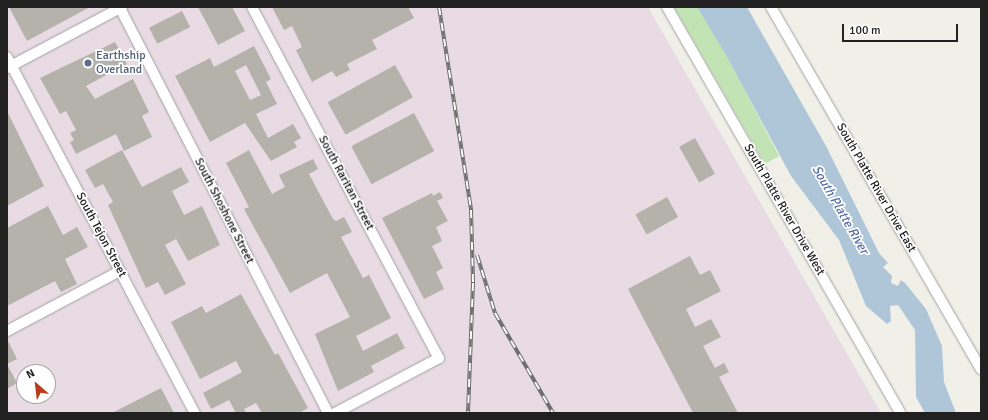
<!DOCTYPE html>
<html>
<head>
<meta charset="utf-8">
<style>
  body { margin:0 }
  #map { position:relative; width:988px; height:420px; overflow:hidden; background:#f0efe8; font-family:Signika,sans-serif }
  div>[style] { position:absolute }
  .industrial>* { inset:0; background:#e8dbe3 }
  .grass>* { inset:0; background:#c2e4b5 }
  .water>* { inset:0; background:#aec6d8 }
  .building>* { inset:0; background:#b5b2ab; transform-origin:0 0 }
  .roads { filter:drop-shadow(0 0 1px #a2a2a2) drop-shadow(0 0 1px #a2a2a2) }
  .minor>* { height:10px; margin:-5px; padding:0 5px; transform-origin:5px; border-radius:5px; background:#fff }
  .rail>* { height:4px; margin-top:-2px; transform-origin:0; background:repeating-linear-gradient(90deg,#fff 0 8px,#6f6f6f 0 16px); box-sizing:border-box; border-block:1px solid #6f6f6f }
  .dots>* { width:11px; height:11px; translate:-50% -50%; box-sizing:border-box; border:2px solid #fff; border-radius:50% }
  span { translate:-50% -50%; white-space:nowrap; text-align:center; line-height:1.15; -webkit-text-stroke:3.5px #fff; paint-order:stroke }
  .service-label { font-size:12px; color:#4e5e75 }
  .left { translate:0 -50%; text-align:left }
  .street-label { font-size:12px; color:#212121 }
  .water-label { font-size:13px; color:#576da6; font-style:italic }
  .frame { position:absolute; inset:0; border:8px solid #212121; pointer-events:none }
  .north { position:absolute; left:16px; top:364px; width:40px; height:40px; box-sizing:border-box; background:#fff; border:1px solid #a6a6a6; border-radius:50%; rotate:332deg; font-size:11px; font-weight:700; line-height:16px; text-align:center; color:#212121 }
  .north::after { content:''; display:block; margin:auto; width:14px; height:18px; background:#ba3b18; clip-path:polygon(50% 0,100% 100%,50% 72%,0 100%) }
  .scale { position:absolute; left:842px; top:24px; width:116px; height:18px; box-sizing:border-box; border:2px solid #212121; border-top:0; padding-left:5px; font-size:12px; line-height:14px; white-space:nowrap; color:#212121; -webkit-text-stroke:3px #fff; paint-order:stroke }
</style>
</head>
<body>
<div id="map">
  <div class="industrial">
    <div style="clip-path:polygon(evenodd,7px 7px,648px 7px,881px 413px,7px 413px,7px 7px,24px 372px,48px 372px,48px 396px,24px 396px,24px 372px)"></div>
  </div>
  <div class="grass">
    <div style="clip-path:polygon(674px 7px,697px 7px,726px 54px,779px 156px,765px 164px)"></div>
  </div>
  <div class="water">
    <div style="clip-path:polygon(697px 7px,747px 7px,826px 146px,879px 253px,888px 263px,883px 267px,892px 276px,891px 283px,898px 286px,901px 280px,905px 283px,926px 309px,942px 346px,944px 382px,956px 413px,925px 413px,916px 397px,915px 330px,898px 305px,890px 306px,891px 321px,887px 324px,866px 306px,839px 240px,791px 176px,726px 55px)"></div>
  </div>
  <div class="building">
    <div style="clip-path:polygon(9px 7px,90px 7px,27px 41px)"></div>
    <div style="clip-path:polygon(198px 7px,232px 7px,245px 31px,218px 45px)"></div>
    <div style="clip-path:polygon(272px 7px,408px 7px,414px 18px,372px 40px,377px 49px,347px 64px,350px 70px,336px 77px,332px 71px,312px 82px,296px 50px,302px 47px,292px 26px,284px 30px)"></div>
    <div style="left:182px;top:11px;width:18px;height:37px;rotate:63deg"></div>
    <div style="clip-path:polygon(115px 42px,127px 64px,86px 86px,95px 99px,133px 79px,149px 112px,142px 116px,152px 137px,124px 151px,116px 134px,76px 154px,70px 142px,74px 140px,70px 133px,76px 130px,66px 111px,60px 114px,40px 78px)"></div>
    <div style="clip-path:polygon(evenodd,254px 46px,271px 79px,266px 82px,277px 104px,256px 114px,268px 138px,293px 124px,301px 138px,294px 142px,297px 147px,271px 161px,245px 123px,210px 142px,175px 76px,210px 58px,214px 67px,254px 46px,246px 65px,261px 95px,250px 100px,235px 71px,246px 65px)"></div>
    <div style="left:395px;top:65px;width:37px;height:77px;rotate:61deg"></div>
    <div style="clip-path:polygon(7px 111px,44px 186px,7px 206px)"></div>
    <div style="left:414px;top:113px;width:43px;height:71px;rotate:62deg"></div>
    <div style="left:695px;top:138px;width:41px;height:18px;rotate:61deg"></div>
    <div style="clip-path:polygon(122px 150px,142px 187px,181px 167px,189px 182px,172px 191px,184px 215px,202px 206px,220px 245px,188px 261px,176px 239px,165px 245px,186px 284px,165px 295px,158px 282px,146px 288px,108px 205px,113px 202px,103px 184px,95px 188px,85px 170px)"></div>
    <div style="clip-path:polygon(249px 150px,272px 194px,285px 187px,279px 175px,313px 159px,318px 169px,309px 174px,333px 219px,336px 221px,344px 217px,352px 232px,341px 237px,363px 278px,369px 275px,391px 318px,356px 336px,363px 351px,397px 333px,405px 348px,371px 366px,374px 372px,338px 391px,315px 334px,350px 317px,327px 273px,290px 293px,244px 209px,249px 207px,226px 163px)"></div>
    <div style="clip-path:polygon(440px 192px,443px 198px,437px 201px,448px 221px,436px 227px,442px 241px,432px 246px,443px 268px,436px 272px,444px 289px,424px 299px,382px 218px,432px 193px,433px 196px)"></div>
    <div style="left:667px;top:197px;width:23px;height:36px;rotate:61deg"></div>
    <div style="clip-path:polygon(48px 206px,63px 235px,77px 227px,88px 247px,65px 259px,77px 284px,61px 292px,55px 281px,7px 306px,7px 228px)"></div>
    <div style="clip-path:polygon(690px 256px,700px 275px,710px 270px,721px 291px,686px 309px,695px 327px,711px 319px,721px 337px,703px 346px,715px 368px,724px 363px,729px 372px,719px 377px,738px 413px,693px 413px,628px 289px)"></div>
    <div style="clip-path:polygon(241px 294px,275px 355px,278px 353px,308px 408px,299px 413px,262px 413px,256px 403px,244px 409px,246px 413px,236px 413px,229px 400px,211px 409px,203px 393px,242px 372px,236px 361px,200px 379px,171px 322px,202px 306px,206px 313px)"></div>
    <div style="clip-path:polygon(7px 339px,17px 359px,7px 364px,17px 383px,7px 389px)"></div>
    <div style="clip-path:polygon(161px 388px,174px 413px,112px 413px)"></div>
  </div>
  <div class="roads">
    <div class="minor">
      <div style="left:252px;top:7px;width:398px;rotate:62deg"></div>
      <div style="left:439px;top:358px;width:118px;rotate:152.1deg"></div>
      <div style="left:667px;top:7px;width:468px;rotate:60.1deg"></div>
      <div style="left:771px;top:7px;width:419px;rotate:59.9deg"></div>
      <div style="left:120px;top:8px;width:455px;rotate:62.8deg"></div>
      <div style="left:7px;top:57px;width:403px;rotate:62.2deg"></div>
      <div style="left:7px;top:68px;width:130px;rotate:-27.9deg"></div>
      <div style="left:7px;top:331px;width:128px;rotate:-28deg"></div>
    </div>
  </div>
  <div class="rail">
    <div style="left:439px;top:7px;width:206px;rotate:81deg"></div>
    <div style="left:471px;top:210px;width:73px;rotate:88.4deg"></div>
    <div style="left:473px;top:283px;width:130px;rotate:92.2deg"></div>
    <div style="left:477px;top:255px;width:61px;rotate:72.8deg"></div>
    <div style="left:495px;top:313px;width:116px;rotate:59.9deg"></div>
  </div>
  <div class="dots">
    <div style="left:88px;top:63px;background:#5c6f8a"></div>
  </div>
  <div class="service-label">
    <span class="left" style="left:96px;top:63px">Earthship<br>Overland</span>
  </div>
  <div class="street-label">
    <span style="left:346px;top:183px;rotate:62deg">South Raritan Street</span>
    <span style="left:876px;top:188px;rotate:60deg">South Platte River Drive East</span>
    <span style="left:784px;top:210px;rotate:60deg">South Platte River Drive West</span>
    <span style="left:224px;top:211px;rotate:63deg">South Shoshone Street</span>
    <span style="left:101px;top:235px;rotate:62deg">South Tejon Street</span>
  </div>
  <div class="water-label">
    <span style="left:840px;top:210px;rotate:60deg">South Platte River</span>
  </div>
  <div class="frame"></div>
  <div class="north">N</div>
  <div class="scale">100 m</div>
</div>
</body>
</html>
